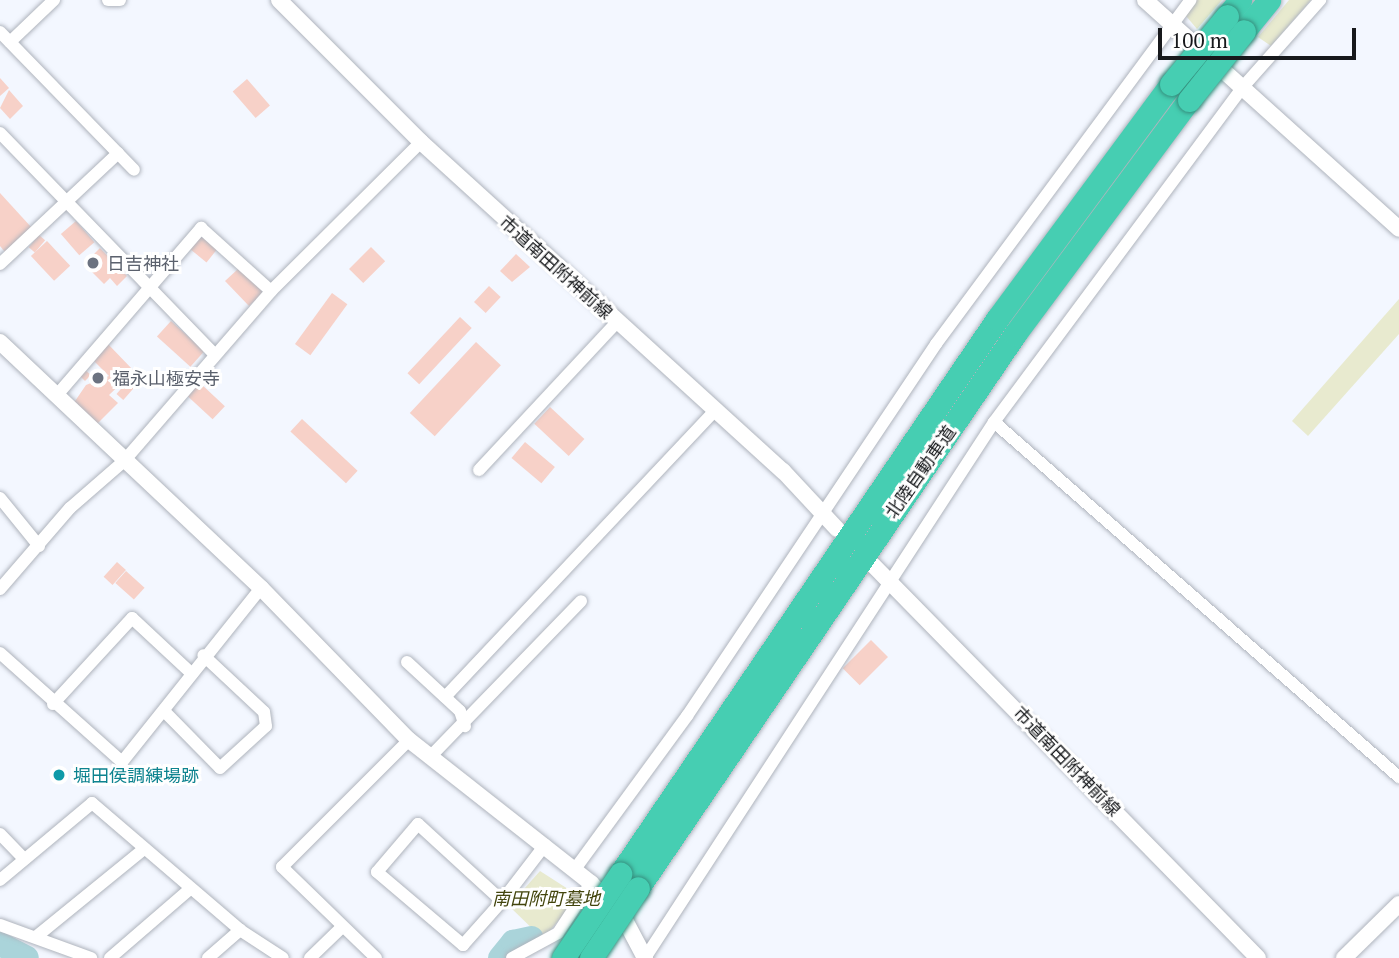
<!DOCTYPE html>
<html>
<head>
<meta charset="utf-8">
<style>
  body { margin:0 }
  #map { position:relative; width:1399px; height:958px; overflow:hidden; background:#f3f7ff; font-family:"PT Serif","Noto Sans JP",serif }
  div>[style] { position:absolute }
  .green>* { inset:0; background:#e8eacf }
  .river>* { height:24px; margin:-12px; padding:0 12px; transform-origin:12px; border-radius:12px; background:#aad4da }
  .building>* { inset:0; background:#f7d1c8; transform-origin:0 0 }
  .roads { filter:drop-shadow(0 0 2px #afb4bd) drop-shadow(0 0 2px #afb4bd) }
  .minor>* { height:12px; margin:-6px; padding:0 6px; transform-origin:6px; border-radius:6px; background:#fff }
  .tertiary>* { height:16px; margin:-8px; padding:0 8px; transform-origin:8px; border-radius:8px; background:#fff }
  .motorway>* { height:23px; margin:-11.5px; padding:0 11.5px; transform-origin:11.5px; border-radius:11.5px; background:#46ceb2 }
  .bridges { filter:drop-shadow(0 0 2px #368f7e) drop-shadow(0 0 2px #368f7e) }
  .motorway-bridge>* { height:23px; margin:-11.5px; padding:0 11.5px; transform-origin:11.5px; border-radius:11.5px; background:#46ceb2 }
  .dots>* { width:19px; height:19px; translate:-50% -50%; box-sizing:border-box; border:4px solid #fff; border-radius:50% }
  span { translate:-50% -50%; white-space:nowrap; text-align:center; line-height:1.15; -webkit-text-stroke:6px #fff; paint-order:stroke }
  .worship-label { font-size:18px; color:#5b616d }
  .left { translate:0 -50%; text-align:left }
  .street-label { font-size:18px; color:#17191c }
  .culture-label { font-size:18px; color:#0d838f }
  .park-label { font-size:18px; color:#43450d; font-style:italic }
  .scale { position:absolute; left:1158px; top:28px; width:198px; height:32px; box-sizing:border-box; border:4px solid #17191c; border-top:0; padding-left:9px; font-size:21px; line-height:24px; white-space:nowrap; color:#17191c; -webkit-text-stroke:5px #fff; paint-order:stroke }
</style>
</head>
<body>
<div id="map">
  <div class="green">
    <div style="clip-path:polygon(1196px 0,1222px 0,1197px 29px,1186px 16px)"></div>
    <div style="clip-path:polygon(1289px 0,1311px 0,1271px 46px,1258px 37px)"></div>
    <div style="clip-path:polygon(1399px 299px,1399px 334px,1308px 436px,1292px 421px)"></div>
    <div style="clip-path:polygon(540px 871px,579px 896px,543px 939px,509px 906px)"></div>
  </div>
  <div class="river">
    <div style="left:0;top:944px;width:30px;rotate:27deg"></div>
    <div style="left:500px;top:958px;width:21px;rotate:-51deg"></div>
    <div style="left:513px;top:942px;width:19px;rotate:-12deg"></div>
  </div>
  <div class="building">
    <div style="clip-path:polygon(0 78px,9px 88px,0 96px)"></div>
    <div style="left:247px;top:79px;width:35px;height:19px;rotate:49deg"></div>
    <div style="clip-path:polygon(9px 90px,23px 106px,10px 119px,0 108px)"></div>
    <div style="clip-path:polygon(0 193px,32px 228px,5px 252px,0 246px)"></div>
    <div style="left:76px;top:221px;width:28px;height:20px;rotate:49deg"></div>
    <div style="left:202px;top:233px;width:22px;height:20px;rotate:39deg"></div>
    <div style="left:39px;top:235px;width:8px;height:16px;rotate:40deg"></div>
    <div style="left:47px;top:241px;width:34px;height:22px;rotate:47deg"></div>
    <div style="left:371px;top:247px;width:20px;height:31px;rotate:45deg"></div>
    <div style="clip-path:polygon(100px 248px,127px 276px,117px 286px,110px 278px,104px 284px,84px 264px)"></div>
    <div style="clip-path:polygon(516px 254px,530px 267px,512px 282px,500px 271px)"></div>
    <div style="clip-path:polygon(238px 269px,265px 291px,249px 306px,225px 281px)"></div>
    <div style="left:489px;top:286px;width:16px;height:22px;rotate:43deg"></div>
    <div style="left:332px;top:293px;width:19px;height:63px;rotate:36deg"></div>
    <div style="left:460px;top:317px;width:16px;height:77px;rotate:43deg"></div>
    <div style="left:171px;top:321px;width:45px;height:21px;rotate:42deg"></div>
    <div style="left:476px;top:342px;width:34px;height:97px;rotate:43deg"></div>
    <div style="clip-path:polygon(107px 343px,134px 371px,109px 395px,118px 403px,95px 426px,73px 404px,86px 385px,109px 376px,94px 361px)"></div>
    <div style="clip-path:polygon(84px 369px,91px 375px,85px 381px,79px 375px)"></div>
    <div style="left:127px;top:382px;width:9px;height:16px;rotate:41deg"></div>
    <div style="left:200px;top:383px;width:34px;height:18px;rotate:43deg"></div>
    <div style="left:550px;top:407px;width:47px;height:23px;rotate:43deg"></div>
    <div style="left:302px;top:419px;width:76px;height:17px;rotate:43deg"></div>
    <div style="left:525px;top:442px;width:39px;height:21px;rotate:40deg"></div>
    <div style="left:117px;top:562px;width:12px;height:20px;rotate:42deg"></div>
    <div style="left:126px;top:571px;width:25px;height:16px;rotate:42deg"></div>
    <div style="left:871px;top:640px;width:24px;height:40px;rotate:45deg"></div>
  </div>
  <div class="roads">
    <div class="minor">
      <div style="left:108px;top:0;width:12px"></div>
      <div style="left:0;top:32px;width:192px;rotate:45.8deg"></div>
      <div style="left:10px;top:42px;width:61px;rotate:-43.7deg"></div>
      <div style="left:0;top:133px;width:309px;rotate:45.9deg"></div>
      <div style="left:0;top:264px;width:162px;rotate:-43.2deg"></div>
      <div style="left:57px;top:395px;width:221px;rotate:-49.2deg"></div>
      <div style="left:201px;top:228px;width:94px;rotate:42deg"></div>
      <div style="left:994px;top:422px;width:539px;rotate:41.24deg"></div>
      <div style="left:479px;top:470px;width:202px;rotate:-47deg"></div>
      <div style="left:0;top:498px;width:62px;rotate:50.9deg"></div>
      <div style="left:0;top:589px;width:107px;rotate:-49.2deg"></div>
      <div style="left:70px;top:508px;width:72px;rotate:-41deg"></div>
      <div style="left:124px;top:461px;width:225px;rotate:-49.1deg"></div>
      <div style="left:271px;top:291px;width:211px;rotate:-44.8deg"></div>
      <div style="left:0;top:653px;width:164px;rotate:41.8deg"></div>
      <div style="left:122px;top:762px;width:223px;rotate:-51.4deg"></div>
      <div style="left:407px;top:662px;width:72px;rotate:42.8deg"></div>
      <div style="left:460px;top:711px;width:16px;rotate:72deg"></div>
      <div style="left:445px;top:697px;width:394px;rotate:-46.7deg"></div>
      <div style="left:53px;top:704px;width:117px;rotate:-47.4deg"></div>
      <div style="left:132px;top:618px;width:82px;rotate:43deg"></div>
      <div style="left:165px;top:712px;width:78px;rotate:45.5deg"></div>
      <div style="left:220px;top:768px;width:62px;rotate:-42.4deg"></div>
      <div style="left:266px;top:726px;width:14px;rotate:-98deg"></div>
      <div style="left:264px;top:712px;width:83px;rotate:-136.9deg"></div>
      <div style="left:430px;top:757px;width:217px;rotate:-45.9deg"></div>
      <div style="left:0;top:834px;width:35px;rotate:46deg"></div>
      <div style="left:575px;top:869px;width:190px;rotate:-53.8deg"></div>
      <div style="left:687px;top:716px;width:448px;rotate:-56.2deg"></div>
      <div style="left:936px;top:344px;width:428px;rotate:-53.5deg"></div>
      <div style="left:0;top:880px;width:120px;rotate:-39.9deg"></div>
      <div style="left:92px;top:803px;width:195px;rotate:40.6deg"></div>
      <div style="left:240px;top:930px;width:51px;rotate:33.1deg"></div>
      <div style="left:502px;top:901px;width:114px;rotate:-137.5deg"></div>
      <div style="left:418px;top:824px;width:63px;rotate:130.5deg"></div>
      <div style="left:377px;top:872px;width:113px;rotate:40.3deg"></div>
      <div style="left:463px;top:945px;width:59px;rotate:-48.4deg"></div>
      <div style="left:502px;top:901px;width:71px;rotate:-52.5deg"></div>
      <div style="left:0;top:925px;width:97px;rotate:19.9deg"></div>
      <div style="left:37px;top:936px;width:138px;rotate:-39.1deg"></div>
      <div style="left:110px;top:958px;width:106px;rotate:-40.8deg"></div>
      <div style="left:208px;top:958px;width:43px;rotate:-41.2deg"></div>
      <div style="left:310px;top:958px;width:43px;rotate:-44.1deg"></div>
      <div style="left:376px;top:958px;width:131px;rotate:-135.9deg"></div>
      <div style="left:282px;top:867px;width:180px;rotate:-45deg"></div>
      <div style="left:512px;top:958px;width:52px;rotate:-28.5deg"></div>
      <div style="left:558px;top:933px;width:60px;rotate:-56.6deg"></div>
      <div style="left:645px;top:958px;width:640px;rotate:-56.93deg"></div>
      <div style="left:994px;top:422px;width:416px;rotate:-53.4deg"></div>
      <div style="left:1242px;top:88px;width:118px;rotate:-48.4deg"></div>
    </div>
    <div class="tertiary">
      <div style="left:279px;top:0;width:201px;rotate:45deg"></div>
      <div style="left:421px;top:142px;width:489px;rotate:42.3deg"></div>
      <div style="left:783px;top:471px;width:79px;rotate:47deg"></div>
      <div style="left:1145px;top:0;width:342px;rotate:42deg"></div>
      <div style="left:0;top:342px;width:359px;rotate:43.3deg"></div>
      <div style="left:261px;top:588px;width:212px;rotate:45.8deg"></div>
      <div style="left:409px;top:740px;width:231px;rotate:38.2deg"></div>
      <div style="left:591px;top:883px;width:52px;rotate:48.1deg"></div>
      <div style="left:626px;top:922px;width:41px;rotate:62.2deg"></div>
      <div style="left:873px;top:565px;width:550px;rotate:45.59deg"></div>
      <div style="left:1344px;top:958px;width:77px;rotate:-44.5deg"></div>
    </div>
    <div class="motorway">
      <div style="left:1227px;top:16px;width:21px;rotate:-51deg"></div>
      <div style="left:1244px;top:31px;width:40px;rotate:-51deg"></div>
      <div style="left:620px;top:874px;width:671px;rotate:-55.81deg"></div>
      <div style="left:997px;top:319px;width:292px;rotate:-53.5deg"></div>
      <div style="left:638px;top:888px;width:670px;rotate:-55.76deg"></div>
      <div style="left:1015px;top:334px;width:292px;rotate:-53.4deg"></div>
    </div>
  </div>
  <div class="bridges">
    <div class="motorway-bridge">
      <div style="left:1171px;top:84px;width:88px;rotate:-50.5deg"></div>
      <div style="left:1189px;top:100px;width:88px;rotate:-51.4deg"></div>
      <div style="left:563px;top:958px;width:102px;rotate:-55.8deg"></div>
      <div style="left:591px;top:958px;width:84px;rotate:-56.1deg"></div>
    </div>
  </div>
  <div class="dots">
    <div style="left:93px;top:263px;background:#6b7280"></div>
    <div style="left:98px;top:378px;background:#6b7280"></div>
    <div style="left:59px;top:775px;background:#0f9aa8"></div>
  </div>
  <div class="worship-label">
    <span class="left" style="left:107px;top:263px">日吉神社</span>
    <span class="left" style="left:112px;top:378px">福永山極安寺</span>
  </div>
  <div class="street-label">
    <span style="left:556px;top:267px;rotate:42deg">市道南田附神前線</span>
    <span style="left:920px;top:472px;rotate:-55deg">北陸自動車道</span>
    <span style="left:1067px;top:761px;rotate:46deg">市道南田附神前線</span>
  </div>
  <div class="culture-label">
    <span class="left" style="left:73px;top:775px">堀田侯調練場跡</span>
  </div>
  <div class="park-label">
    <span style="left:546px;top:898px">南田附町墓地</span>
  </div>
  <div class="scale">100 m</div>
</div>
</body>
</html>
